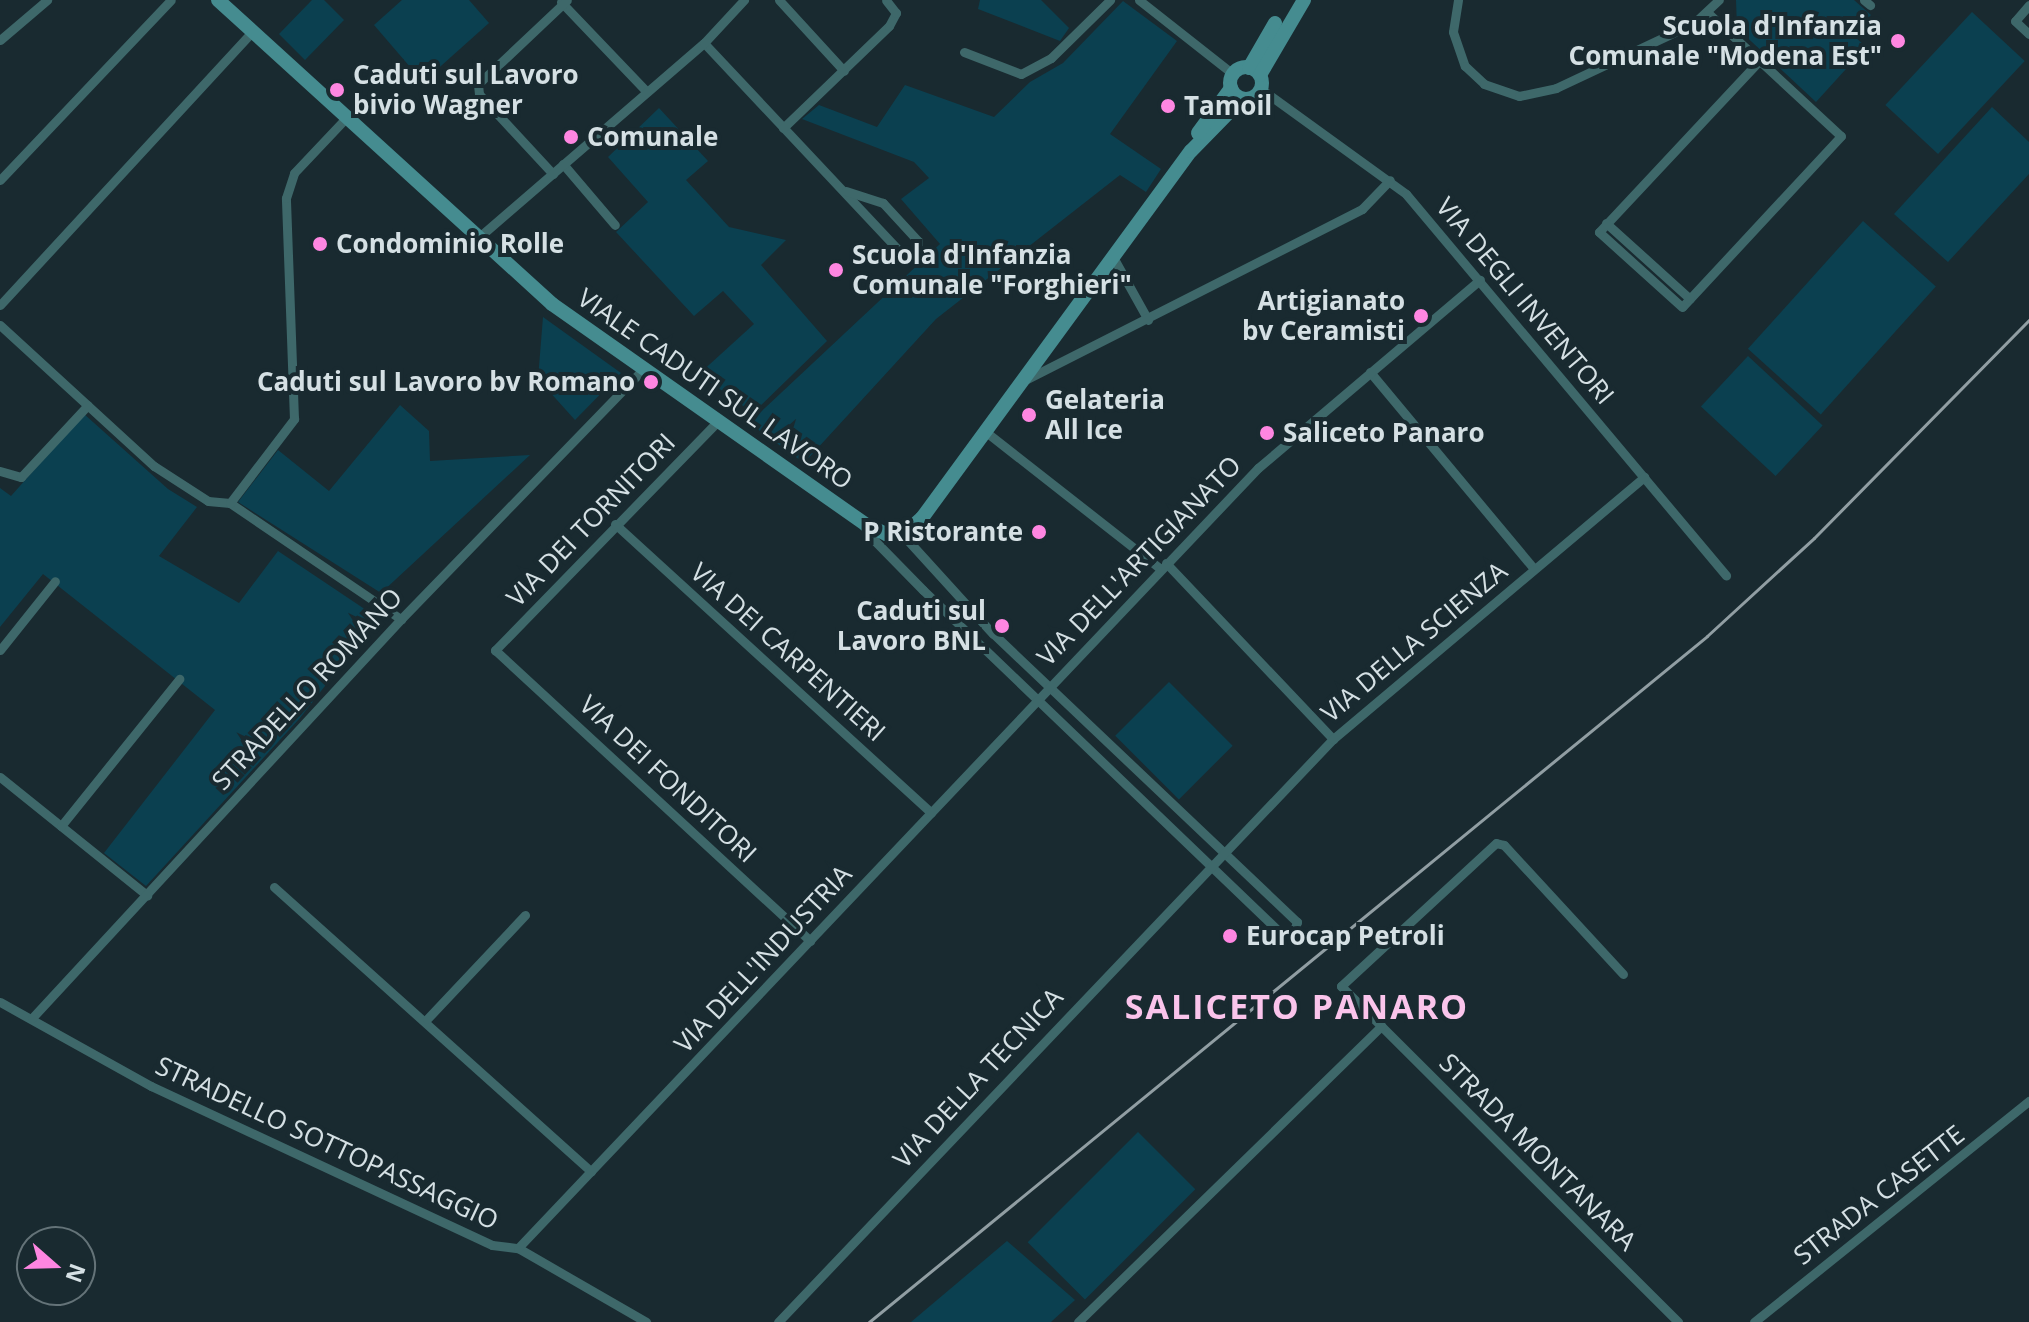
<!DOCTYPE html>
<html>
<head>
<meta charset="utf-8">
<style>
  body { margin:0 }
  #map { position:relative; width:2029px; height:1322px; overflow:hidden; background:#192a30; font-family:"Open Sans",sans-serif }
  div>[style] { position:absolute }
  .green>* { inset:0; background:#0b4050; transform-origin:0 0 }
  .street>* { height:9px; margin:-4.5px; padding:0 4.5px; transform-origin:4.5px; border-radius:4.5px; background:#3e686a }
  .secondary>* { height:14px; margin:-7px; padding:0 7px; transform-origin:7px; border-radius:7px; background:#458c90 }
  .secondary>.ring { margin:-7px; padding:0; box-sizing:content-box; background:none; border:14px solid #458c90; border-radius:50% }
  .rail>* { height:3px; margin:-1.5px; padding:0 1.5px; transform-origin:1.5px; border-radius:1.5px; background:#919ea3 }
  .dots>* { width:22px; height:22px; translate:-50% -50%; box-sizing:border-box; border:4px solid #192a30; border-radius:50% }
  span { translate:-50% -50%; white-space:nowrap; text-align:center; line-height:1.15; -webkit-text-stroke:8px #192a30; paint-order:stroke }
  .poi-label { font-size:26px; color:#d5e0e4; font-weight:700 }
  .right { translate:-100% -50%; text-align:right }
  .left { translate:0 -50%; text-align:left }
  .street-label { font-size:26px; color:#d5e0e4 }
  .district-label { font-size:34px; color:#fac4eb; font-weight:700; letter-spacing:2px }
  .north { position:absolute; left:16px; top:1226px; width:80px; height:80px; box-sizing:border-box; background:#192a30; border:2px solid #647378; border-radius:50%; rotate:110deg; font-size:22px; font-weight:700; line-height:32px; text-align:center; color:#d5e0e4 }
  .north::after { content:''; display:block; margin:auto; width:28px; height:36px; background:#fe86e1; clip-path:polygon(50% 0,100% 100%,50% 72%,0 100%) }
</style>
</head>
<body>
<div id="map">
  <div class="green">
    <div style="clip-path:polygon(312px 0,324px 0,344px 20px,305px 60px,279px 34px)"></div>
    <div style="clip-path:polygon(402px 0,469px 0,489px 23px,423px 82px,374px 25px)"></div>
    <div style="clip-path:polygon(980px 0,1041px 0,1069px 28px,1060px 41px,978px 9px)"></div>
    <div style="clip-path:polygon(1736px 0,1854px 0,1871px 15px,1853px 35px,1866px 47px,1816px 102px,1737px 28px)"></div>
    <div style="clip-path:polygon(1123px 1px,1177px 41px,1110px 134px,1161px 169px,1146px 192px,1120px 175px,936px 319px,804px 463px,749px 423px,940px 244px,901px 199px,929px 178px,914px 162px,802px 119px,819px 105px,877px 127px,905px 85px,994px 117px,1030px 82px,1063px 63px)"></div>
    <div style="left:1972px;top:12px;width:72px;height:127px;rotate:43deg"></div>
    <div style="clip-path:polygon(1992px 107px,2029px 142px,2029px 174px,1948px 262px,1894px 214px)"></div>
    <div style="clip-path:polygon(659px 108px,708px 161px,686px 180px,729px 227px,786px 240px,761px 265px,827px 341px,753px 413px,699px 374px,754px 324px,723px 291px,694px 316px,616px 232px,648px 202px,608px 157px)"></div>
    <div style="left:1863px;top:221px;width:98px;height:172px;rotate:42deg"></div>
    <div style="clip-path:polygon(543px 317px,621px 373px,575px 420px,538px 379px)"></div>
    <div style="left:1748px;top:356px;width:102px;height:69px;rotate:43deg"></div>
    <div style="clip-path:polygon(400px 405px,429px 431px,430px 461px,530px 455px,381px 593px,238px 502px,278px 450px,329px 491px)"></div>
    <div style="clip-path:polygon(84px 414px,168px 489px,197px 507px,159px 556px,239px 603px,278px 551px,378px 618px,300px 718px,146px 886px,104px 853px,215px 710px,43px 574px,0 627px,0 488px,11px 496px)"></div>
    <div style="left:1169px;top:682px;width:90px;height:76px;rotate:45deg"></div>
    <div style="left:1138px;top:1132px;width:81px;height:156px;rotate:45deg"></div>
    <div style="clip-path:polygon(1007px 1241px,1075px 1300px,1051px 1322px,911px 1322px)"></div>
  </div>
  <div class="street">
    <div style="left:779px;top:0;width:96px;rotate:47.5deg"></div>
    <div style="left:1139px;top:0;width:120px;rotate:38.2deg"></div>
    <div style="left:1458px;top:0;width:32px;rotate:99deg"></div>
    <div style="left:1453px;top:32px;width:36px;rotate:71deg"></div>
    <div style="left:1465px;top:66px;width:26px;rotate:43deg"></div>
    <div style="left:1484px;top:84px;width:37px;rotate:19deg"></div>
    <div style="left:1519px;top:96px;width:38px;rotate:-12deg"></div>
    <div style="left:1556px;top:88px;width:153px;rotate:-25.2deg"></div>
    <div style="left:1694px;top:23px;width:34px;rotate:-43deg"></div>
    <div style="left:1864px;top:0;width:8px;rotate:40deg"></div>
    <div style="left:561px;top:2px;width:124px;rotate:46.3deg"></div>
    <div style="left:2029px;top:5px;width:21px;rotate:131deg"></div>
    <div style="left:2015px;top:21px;width:19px;rotate:43deg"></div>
    <div style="left:1708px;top:13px;width:181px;rotate:42.8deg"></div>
    <div style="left:1841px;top:136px;width:233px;rotate:132.9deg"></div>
    <div style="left:1682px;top:307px;width:112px;rotate:-137.9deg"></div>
    <div style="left:1599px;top:232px;width:234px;rotate:-46.9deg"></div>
    <div style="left:0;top:40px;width:62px;rotate:-40.4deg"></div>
    <div style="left:704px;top:43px;width:291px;rotate:46.8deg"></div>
    <div style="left:903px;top:255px;width:15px;rotate:-8deg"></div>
    <div style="left:918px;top:253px;width:12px;rotate:-90deg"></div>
    <div style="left:918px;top:241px;width:52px;rotate:-132.6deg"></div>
    <div style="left:883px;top:203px;width:39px;rotate:-162deg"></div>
    <div style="left:964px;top:52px;width:61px;rotate:21.1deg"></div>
    <div style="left:1021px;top:74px;width:34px;rotate:-28deg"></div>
    <div style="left:1051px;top:58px;width:83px;rotate:-44.5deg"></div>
    <div style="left:1261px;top:89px;width:179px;rotate:35.9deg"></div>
    <div style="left:1406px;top:194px;width:498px;rotate:50deg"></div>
    <div style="left:783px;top:128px;width:147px;rotate:-43.9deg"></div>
    <div style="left:889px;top:26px;width:15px;rotate:-62deg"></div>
    <div style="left:896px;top:13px;width:16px;rotate:-128deg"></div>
    <div style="left:563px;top:164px;width:80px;rotate:49.6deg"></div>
    <div style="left:553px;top:174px;width:109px;rotate:-132.8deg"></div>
    <div style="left:479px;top:94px;width:10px;rotate:-96deg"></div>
    <div style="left:478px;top:84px;width:122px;rotate:-43.3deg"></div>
    <div style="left:0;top:180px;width:248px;rotate:-46.5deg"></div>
    <div style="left:1606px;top:223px;width:113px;rotate:42.1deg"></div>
    <div style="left:478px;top:238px;width:298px;rotate:-40.8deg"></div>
    <div style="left:704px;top:43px;width:59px;rotate:-47.1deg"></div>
    <div style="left:1113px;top:257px;width:72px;rotate:60.9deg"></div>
    <div style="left:0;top:305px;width:373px;rotate:-47.3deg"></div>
    <div style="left:0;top:325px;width:209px;rotate:42.5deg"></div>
    <div style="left:154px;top:466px;width:64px;rotate:32.9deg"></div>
    <div style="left:208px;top:501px;width:22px;rotate:5deg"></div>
    <div style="left:230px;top:503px;width:207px;rotate:34.2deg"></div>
    <div style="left:1370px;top:372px;width:256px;rotate:50.2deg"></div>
    <div style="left:1027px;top:379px;width:376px;rotate:-26.9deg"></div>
    <div style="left:1362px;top:209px;width:40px;rotate:-46deg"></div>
    <div style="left:718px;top:421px;width:320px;rotate:134.2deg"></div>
    <div style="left:495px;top:650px;width:429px;rotate:42.7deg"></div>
    <div style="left:986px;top:432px;width:222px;rotate:38.1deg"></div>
    <div style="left:0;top:471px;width:22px;rotate:16deg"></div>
    <div style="left:21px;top:477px;width:98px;rotate:-47.1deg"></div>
    <div style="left:230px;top:503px;width:106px;rotate:-52.7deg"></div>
    <div style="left:294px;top:419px;width:221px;rotate:-92.1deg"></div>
    <div style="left:286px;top:198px;width:26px;rotate:-72deg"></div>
    <div style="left:294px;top:173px;width:76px;rotate:-46.6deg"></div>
    <div style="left:615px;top:524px;width:428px;rotate:42.4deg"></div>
    <div style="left:866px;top:525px;width:17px;rotate:62deg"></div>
    <div style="left:874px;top:540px;width:70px;rotate:45.6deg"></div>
    <div style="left:923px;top:590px;width:493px;rotate:43.8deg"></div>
    <div style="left:1279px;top:931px;width:14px;rotate:8deg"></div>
    <div style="left:1293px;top:933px;width:12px;rotate:-70deg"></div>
    <div style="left:1297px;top:922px;width:419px;rotate:-136.5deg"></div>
    <div style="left:993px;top:634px;width:134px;rotate:-132.3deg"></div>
    <div style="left:1166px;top:563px;width:243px;rotate:46.5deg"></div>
    <div style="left:0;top:650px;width:88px;rotate:-51.4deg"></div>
    <div style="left:0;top:777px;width:189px;rotate:38.8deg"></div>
    <div style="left:61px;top:826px;width:189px;rotate:-51.2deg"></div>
    <div style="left:274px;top:887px;width:426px;rotate:41.9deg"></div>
    <div style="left:1623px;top:974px;width:176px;rotate:-132.7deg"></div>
    <div style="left:1504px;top:845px;width:8px;rotate:-166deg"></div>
    <div style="left:1496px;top:843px;width:211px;rotate:137.3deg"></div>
    <div style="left:1341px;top:986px;width:476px;rotate:44.9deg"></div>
    <div style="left:0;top:1002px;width:173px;rotate:29.1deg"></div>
    <div style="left:151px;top:1086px;width:376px;rotate:25deg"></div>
    <div style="left:492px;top:1245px;width:26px;rotate:7deg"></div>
    <div style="left:518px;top:1248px;width:148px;rotate:30deg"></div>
    <div style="left:32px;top:1018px;width:543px;rotate:-47.24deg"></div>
    <div style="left:401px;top:619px;width:348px;rotate:-45.9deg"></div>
    <div style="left:427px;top:1019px;width:143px;rotate:-46.7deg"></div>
    <div style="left:518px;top:1248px;width:1075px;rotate:-46.51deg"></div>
    <div style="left:1258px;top:468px;width:291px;rotate:-40.3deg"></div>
    <div style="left:778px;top:1322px;width:805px;rotate:-46.41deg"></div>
    <div style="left:1333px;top:739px;width:407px;rotate:-40.1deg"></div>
    <div style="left:1078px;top:1322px;width:424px;rotate:-44.3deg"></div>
    <div style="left:1754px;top:1322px;width:353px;rotate:-38.8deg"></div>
  </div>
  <div class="secondary">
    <div style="left:218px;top:0;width:452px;rotate:42.3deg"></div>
    <div style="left:552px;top:304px;width:384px;rotate:35.1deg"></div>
    <div style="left:866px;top:525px;width:22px;rotate:24deg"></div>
    <div style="left:886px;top:534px;width:17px;rotate:3deg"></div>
    <div style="left:903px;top:535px;width:25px;rotate:-42deg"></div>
    <div style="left:922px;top:518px;width:455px;rotate:-53.8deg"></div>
    <div style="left:1191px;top:151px;width:73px;rotate:-45.6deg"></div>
    <div class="ring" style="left:1230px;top:67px;width:18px;height:18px"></div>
    <div style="left:1249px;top:68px;width:52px;rotate:-60deg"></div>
    <div style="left:1260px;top:75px;width:87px;rotate:-59.6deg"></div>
    <div style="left:1198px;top:133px;width:56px;rotate:-53.7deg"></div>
  </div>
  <div class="rail">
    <div style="left:869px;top:1322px;width:1083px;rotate:-39.3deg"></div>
    <div style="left:1707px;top:636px;width:145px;rotate:-42.5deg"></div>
    <div style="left:1814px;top:538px;width:306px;rotate:-45.4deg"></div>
  </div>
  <div class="dots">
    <div style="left:1898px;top:41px;background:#fe86e1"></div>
    <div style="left:337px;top:90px;background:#fe86e1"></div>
    <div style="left:1168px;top:106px;background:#fe86e1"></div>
    <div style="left:571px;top:137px;background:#fe86e1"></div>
    <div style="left:320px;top:244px;background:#fe86e1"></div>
    <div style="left:836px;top:270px;background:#fe86e1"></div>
    <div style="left:1421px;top:316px;background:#fe86e1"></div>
    <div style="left:651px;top:382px;background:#fe86e1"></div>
    <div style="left:1029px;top:415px;background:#fe86e1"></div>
    <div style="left:1267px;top:433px;background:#fe86e1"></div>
    <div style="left:1039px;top:532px;background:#fe86e1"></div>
    <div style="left:1002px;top:626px;background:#fe86e1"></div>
    <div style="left:1230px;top:936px;background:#fe86e1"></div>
  </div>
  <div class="poi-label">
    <span class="right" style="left:1882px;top:41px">Scuola d'Infanzia<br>Comunale "Modena Est"</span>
    <span class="left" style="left:353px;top:90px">Caduti sul Lavoro<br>bivio Wagner</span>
    <span class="left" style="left:1184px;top:106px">Tamoil</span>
    <span class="left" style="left:587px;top:137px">Comunale</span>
    <span class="left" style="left:336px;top:244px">Condominio Rolle</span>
    <span class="left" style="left:852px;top:270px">Scuola d'Infanzia<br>Comunale "Forghieri"</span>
    <span class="right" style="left:1405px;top:316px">Artigianato<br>bv Ceramisti</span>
    <span class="right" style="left:635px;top:382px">Caduti sul Lavoro bv Romano</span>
    <span class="left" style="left:1045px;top:415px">Gelateria<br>All Ice</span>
    <span class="left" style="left:1283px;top:433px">Saliceto Panaro</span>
    <span class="right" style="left:1023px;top:532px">P Ristorante</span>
    <span class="right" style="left:986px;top:626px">Caduti sul<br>Lavoro BNL</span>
    <span class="left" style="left:1246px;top:936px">Eurocap Petroli</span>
  </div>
  <div class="street-label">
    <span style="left:1525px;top:301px;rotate:50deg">VIA DEGLI INVENTORI</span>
    <span style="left:715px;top:389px;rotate:35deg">VIALE CADUTI SUL LAVORO</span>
    <span style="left:591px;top:520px;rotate:-46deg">VIA DEI TORNITORI</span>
    <span style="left:1139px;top:561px;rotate:-46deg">VIA DELL'ARTIGIANATO</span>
    <span style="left:1414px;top:642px;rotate:-40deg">VIA DELLA SCIENZA</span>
    <span style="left:788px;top:652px;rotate:42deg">VIA DEI CARPENTIERI</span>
    <span style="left:307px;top:689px;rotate:-47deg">STRADELLO ROMANO</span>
    <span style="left:668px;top:779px;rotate:43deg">VIA DEI FONDITORI</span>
    <span style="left:763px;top:959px;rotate:-47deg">VIA DELL'INDUSTRIA</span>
    <span style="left:978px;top:1078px;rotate:-47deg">VIA DELLA TECNICA</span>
    <span style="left:327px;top:1143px;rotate:25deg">STRADELLO SOTTOPASSAGGIO</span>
    <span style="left:1538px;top:1152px;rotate:45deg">STRADA MONTANARA</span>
    <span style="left:1879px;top:1195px;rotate:-38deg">STRADA CASETTE</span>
  </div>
  <div class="district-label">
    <span style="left:1297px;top:1007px">SALICETO PANARO</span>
  </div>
  <div class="north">N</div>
</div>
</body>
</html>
